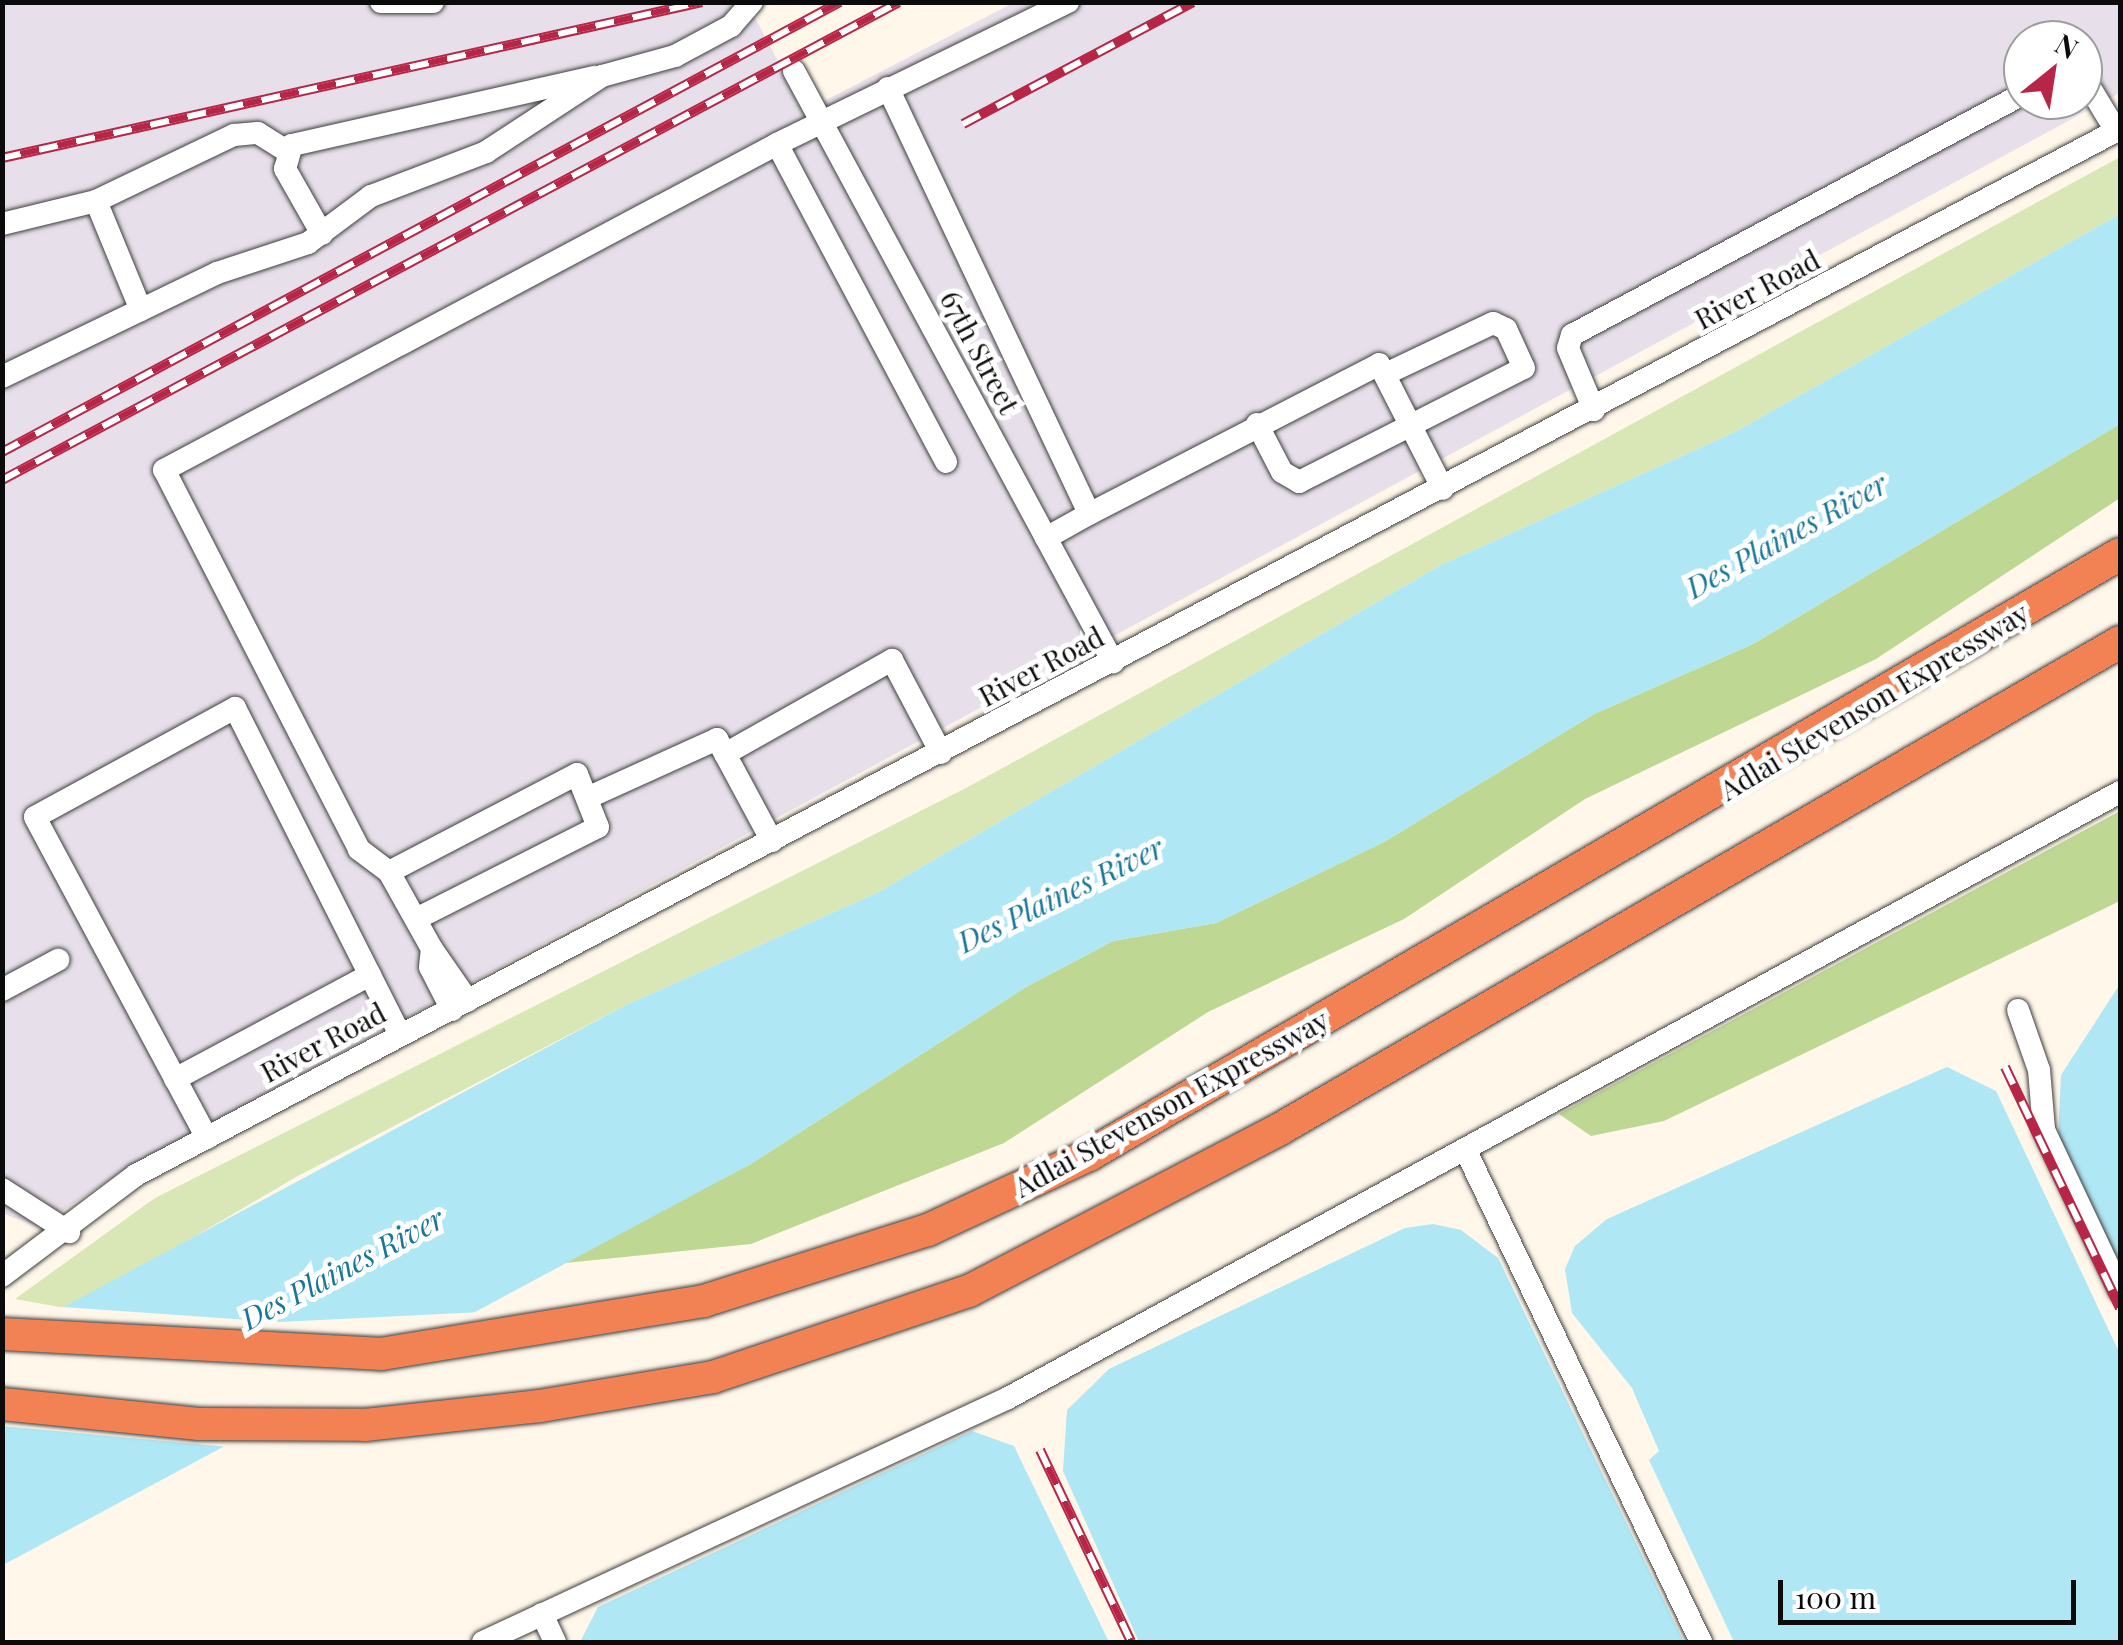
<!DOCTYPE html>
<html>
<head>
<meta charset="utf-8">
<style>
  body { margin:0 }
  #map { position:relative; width:2123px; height:1645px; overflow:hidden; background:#fff7e9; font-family:"Playfair Display",serif }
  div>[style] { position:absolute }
  .industrial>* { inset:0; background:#e7dfea }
  .green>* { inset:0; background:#d8e7b5 }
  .forest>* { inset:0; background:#bed894 }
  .water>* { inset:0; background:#afe7f5 }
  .pier>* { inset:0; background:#fff7e9 }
  .roads { filter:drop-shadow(0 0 2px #3e3e3e) drop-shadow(0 0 2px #3e3e3e) }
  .minor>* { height:22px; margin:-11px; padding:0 11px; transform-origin:11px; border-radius:11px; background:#fff }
  .highway>* { height:32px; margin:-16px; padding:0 16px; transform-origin:16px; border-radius:16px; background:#f28154 }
  .rail>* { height:10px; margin-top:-5px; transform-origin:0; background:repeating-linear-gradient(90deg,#fff 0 19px,#b72646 0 38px); box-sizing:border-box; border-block:2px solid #b72646 }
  span { translate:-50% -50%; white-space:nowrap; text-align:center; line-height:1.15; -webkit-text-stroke:10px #fff; paint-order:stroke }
  .street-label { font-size:28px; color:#0b0b0b }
  .water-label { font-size:30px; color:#187799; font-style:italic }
  .frame { position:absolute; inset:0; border:5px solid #0b0b0b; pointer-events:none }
  .north { position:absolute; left:2003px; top:20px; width:100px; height:100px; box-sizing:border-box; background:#fff; border:2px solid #9d9d9d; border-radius:50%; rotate:30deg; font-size:28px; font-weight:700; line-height:40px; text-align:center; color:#0b0b0b }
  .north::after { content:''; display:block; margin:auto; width:35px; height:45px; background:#b72646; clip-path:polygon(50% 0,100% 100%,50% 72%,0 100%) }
  .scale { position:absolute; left:1778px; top:1580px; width:298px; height:45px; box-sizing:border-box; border:5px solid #0b0b0b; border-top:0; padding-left:12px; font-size:30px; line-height:35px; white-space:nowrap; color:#0b0b0b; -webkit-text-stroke:8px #fff; paint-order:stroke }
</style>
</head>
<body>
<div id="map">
  <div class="industrial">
    <div style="clip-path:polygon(evenodd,2120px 2px,2120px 93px,124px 1170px,38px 1227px,2px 1213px,2px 3px,747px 3px,805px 111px,1013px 3px,2120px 2px,2023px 40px,2083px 40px,2083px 100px,2023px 100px,2023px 40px)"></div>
  </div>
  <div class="green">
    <div style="clip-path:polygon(2120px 157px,2120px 214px,1735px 432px,1439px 566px,877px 893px,624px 1006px,296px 1177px,71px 1309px,15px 1299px,155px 1198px,966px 788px)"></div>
  </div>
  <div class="forest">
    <div style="clip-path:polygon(2120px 424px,2120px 498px,1876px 659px,1585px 799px,1404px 919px,1208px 1012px,1004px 1143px,751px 1244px,556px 1264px,749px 1165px,1026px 987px,1113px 941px,1216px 923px,1384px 842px,1594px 714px,1753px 644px)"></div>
    <div style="clip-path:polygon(2120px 811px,2120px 901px,1664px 1121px,1591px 1136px,1559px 1114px)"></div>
  </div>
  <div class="water">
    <div style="clip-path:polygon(2120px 214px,2120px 424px,1753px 644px,1594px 714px,1384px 842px,1216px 923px,1113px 941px,1026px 987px,749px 1165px,3px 1565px,2px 1340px,624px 1006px,877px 893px,1439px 566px,1735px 432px)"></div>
    <div style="clip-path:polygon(2120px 984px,2120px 1270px,2058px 1137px,2061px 1075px)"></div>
    <div style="clip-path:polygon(1947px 1067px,1996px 1091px,2120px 1354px,2120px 1642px,1734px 1642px,1649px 1460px,1659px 1451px,1632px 1388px,1572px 1313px,1565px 1269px,1575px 1246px,1607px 1219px)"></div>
    <div style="clip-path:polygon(1433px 1224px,1461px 1230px,1498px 1258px,1684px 1642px,1139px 1642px,1063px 1471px,1067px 1410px,1109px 1369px,1405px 1228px)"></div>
    <div style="clip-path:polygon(972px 1431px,1014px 1446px,1109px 1642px,580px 1642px,598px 1607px)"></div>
  </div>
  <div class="pier">
    <div style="clip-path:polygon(63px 1307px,279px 1322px,482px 1312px,239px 1448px,2px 1426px,2px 1334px)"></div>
  </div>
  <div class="roads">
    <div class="minor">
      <div style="left:381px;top:2px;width:52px"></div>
      <div style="left:794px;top:71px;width:672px;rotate:61.64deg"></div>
      <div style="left:2083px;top:76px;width:64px;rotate:59deg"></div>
      <div style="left:888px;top:88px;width:471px;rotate:64.7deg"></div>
      <div style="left:1089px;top:514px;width:326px;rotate:-27.3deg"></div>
      <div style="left:1379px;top:364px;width:140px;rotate:62.9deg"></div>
      <div style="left:777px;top:144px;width:324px;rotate:-26deg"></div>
      <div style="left:96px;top:201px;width:153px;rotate:-25.6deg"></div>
      <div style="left:234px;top:135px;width:24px;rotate:-5deg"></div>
      <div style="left:258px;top:133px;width:32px;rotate:32deg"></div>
      <div style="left:2px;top:224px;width:97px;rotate:-13.7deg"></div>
      <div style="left:96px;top:201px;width:118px;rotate:67.6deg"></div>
      <div style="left:322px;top:234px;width:75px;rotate:-119.6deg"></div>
      <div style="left:285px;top:169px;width:25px;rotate:-74deg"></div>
      <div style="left:292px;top:145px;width:310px;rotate:-12.7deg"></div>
      <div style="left:2px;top:377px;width:239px;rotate:-25.8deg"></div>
      <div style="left:217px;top:273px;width:96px;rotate:-18.2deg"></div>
      <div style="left:308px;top:243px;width:79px;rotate:-36.7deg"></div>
      <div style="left:371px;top:196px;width:123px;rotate:-20.9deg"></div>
      <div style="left:486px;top:152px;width:139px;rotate:-33.2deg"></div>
      <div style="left:602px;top:76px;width:76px;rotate:-15.3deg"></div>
      <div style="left:675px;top:56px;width:64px;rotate:-28.2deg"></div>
      <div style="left:731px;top:26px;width:32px;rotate:-49deg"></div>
      <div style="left:1594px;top:410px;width:67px;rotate:-112.8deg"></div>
      <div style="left:1568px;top:348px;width:14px;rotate:-73deg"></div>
      <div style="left:1572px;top:335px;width:511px;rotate:-28.12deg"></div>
      <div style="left:1257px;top:424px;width:54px;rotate:62.5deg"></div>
      <div style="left:1282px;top:472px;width:20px;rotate:30deg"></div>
      <div style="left:1299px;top:482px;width:252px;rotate:-26.9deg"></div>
      <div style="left:1524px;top:368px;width:43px;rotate:-114.8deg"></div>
      <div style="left:1506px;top:329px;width:14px;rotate:-155deg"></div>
      <div style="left:1493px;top:323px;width:114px;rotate:154.6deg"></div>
      <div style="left:1046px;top:538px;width:49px;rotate:-29.2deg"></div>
      <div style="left:725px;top:754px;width:192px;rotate:-29.4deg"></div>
      <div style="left:892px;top:660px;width:105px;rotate:62.2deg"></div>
      <div style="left:587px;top:798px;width:143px;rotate:-24.4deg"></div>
      <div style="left:717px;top:739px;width:116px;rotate:61.7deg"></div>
      <div style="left:389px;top:872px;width:212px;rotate:-27.5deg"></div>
      <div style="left:577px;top:774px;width:57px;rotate:68.4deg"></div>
      <div style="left:598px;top:827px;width:204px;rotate:153.2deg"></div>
      <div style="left:432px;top:949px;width:88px;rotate:-119.2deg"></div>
      <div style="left:389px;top:872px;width:38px;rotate:-143deg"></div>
      <div style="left:359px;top:849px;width:426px;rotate:-117.2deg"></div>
      <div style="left:164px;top:470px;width:694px;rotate:-28deg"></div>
      <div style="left:777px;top:144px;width:360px;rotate:62deg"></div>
      <div style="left:2px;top:990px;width:64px;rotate:-28.2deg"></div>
      <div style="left:452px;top:1010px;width:48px;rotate:-117.1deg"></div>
      <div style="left:430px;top:967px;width:18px;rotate:-84deg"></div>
      <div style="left:432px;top:949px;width:63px;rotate:55.3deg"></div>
      <div style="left:2018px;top:1010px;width:64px;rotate:70.7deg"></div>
      <div style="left:2039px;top:1070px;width:60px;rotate:85.2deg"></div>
      <div style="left:2044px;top:1130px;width:178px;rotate:64.7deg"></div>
      <div style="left:175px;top:1079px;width:221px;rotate:-28.1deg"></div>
      <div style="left:207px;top:1138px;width:364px;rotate:-118.2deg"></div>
      <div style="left:35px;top:817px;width:228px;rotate:-28.6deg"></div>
      <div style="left:235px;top:708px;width:365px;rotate:63.2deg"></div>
      <div style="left:1465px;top:1149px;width:547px;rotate:64.42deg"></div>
      <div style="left:2px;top:1189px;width:80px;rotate:32.7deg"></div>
      <div style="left:2px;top:1276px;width:168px;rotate:-37deg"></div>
      <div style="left:136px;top:1175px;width:2243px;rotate:-27.8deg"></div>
      <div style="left:542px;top:1614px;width:31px;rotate:65deg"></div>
      <div style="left:483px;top:1642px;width:579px;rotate:-24.93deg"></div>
      <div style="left:1008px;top:1398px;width:1266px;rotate:-28.59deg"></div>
    </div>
    <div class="highway">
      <div style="left:2px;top:1334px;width:380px;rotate:3deg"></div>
      <div style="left:381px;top:1354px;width:327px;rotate:-9.3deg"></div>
      <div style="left:704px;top:1301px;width:235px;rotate:-17.6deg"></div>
      <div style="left:928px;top:1230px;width:178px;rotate:-25deg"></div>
      <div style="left:1089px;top:1155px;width:1193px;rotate:-30.24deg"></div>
      <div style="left:2px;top:1404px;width:198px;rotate:5.8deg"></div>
      <div style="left:199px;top:1424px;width:166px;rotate:0.3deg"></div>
      <div style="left:365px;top:1425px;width:176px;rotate:-6.2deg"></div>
      <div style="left:540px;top:1406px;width:175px;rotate:-9.5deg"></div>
      <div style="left:713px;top:1377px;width:270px;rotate:-18.6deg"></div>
      <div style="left:969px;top:1291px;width:351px;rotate:-27.5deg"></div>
      <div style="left:1280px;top:1129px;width:971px;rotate:-30.1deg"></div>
    </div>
  </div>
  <div class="rail">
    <div style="left:963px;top:124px;width:260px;rotate:-27.9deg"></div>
    <div style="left:2px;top:158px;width:717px;rotate:-12.56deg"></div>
    <div style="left:2px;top:452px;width:951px;rotate:-28.24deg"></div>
    <div style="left:2px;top:480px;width:1016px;rotate:-28.05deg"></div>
    <div style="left:2005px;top:1067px;width:267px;rotate:64.5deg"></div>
    <div style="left:1040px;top:1450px;width:212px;rotate:64.6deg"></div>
  </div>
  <div class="street-label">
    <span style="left:1757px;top:289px;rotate:-28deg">River Road</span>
    <span style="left:980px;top:352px;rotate:62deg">67th Street</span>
    <span style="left:1041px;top:666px;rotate:-28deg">River Road</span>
    <span style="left:1874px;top:701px;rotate:-31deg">Adlai Stevenson Expressway</span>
    <span style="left:323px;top:1042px;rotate:-28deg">River Road</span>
    <span style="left:1171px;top:1103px;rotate:-29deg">Adlai Stevenson Expressway</span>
  </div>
  <div class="water-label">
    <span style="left:1786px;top:535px;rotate:-29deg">Des Plaines River</span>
    <span style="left:1060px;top:894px;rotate:-26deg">Des Plaines River</span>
    <span style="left:342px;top:1268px;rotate:-28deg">Des Plaines River</span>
  </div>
  <div class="frame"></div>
  <div class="north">N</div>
  <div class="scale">100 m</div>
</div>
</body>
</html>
